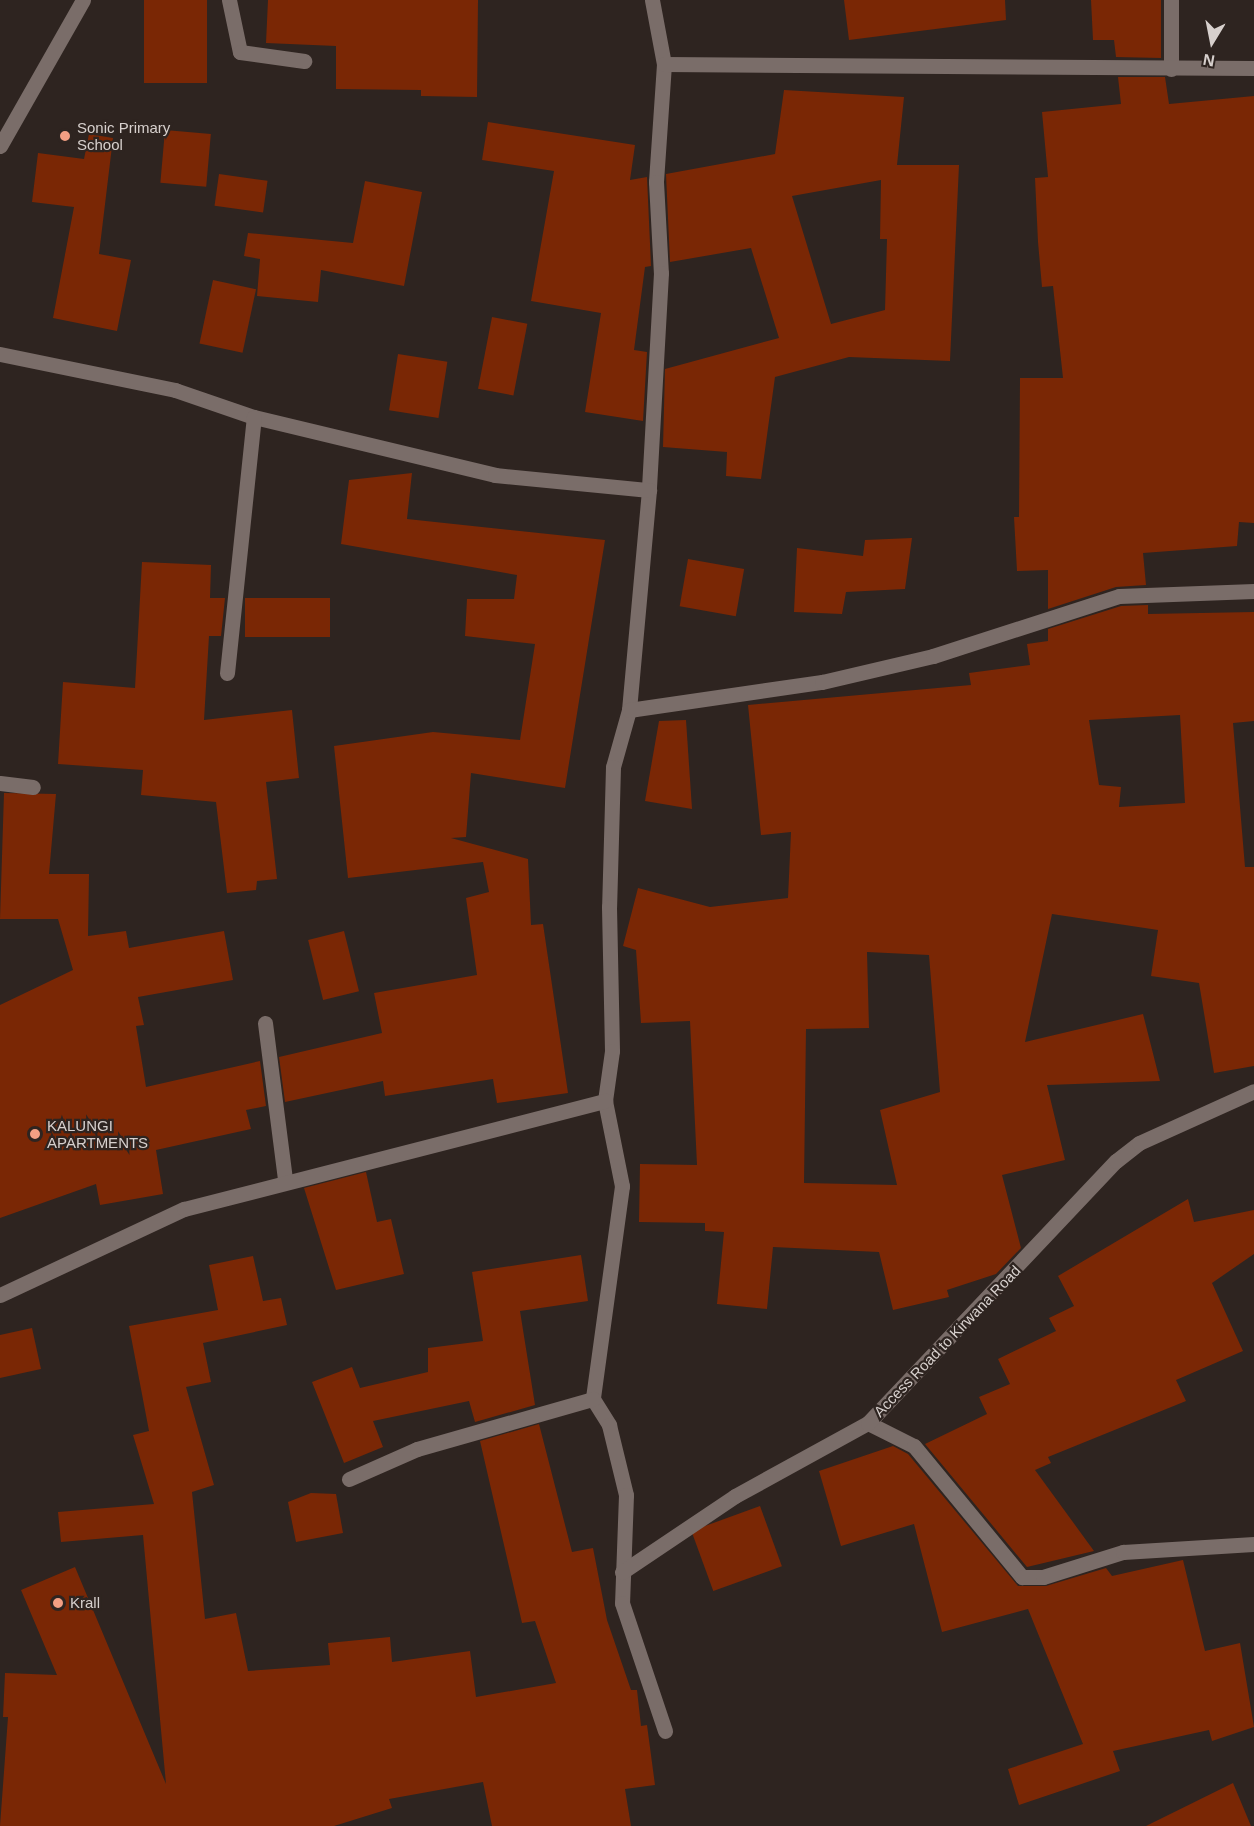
<!DOCTYPE html>
<html>
<head>
<meta charset="utf-8">
<style>
  body { margin:0 }
  #map { position:relative; width:1254px; height:1826px; overflow:hidden; background:#2e2420; font-family:Helvetica,sans-serif }
  div>[style] { position:absolute }
  .building>* { inset:0; background:#7a2705; transform-origin:0 0 }
  .street>* { height:15px; margin:-7.5px; padding:0 7.5px; transform-origin:7.5px; border-radius:7.5px; background:#7a6d69 }
  .dots>* { width:16px; height:16px; translate:-50% -50%; box-sizing:border-box; border:3px solid #2e2420; border-radius:50% }
  span { translate:-50% -50%; white-space:nowrap; text-align:center; line-height:1.15; -webkit-text-stroke:4.5px #2e2420; paint-order:stroke }
  .poi-label { font-size:15px; color:#d7d0cd }
  .left { translate:0 -50%; text-align:left }
  .street-label { font-size:15px; color:#d7d0cd }
  .north { position:absolute; left:1182px; top:12px; width:60px; height:60px; -webkit-text-stroke:4px #2e2420; paint-order:stroke; rotate:190deg; font-size:16px; font-weight:700; line-height:24px; text-align:center; color:#d7d0cd }
  .north::after { content:''; display:block; margin:auto; width:21px; height:27px; background:#d7d0cd; clip-path:polygon(50% 0,100% 100%,50% 72%,0 100%) }
</style>
</head>
<body>
<div id="map">
  <div class="building">
    <div style="left:144px;top:0;width:63px;height:83px"></div>
    <div style="clip-path:polygon(268px 0,478px 0,477px 97px,421px 96px,421px 90px,336px 89px,336px 46px,266px 43px)"></div>
    <div style="clip-path:polygon(844px 0,1005px 0,1006px 20px,849px 40px)"></div>
    <div style="clip-path:polygon(1091px 0,1161px 0,1161px 58px,1116px 57px,1114px 40px,1093px 40px)"></div>
    <div style="clip-path:polygon(1118px 77px,1165px 77px,1169px 104px,1254px 96px,1254px 523px,1239px 522px,1237px 546px,1143px 553px,1146px 585px,1116px 587px,1048px 609px,1048px 570px,1017px 571px,1014px 517px,1019px 517px,1020px 378px,1063px 378px,1053px 286px,1042px 287px,1038px 242px,1035px 178px,1048px 177px,1042px 112px,1121px 104px)"></div>
    <div style="clip-path:polygon(evenodd,784px 90px,904px 97px,897px 165px,959px 165px,950px 361px,849px 357px,775px 377px,761px 479px,726px 476px,727px 452px,663px 447px,665px 369px,779px 338px,751px 248px,670px 262px,666px 174px,775px 154px,784px 90px,881px 180px,880px 239px,887px 239px,885px 310px,831px 324px,792px 196px,881px 180px)"></div>
    <div style="clip-path:polygon(488px 122px,635px 145px,630px 180px,647px 177px,651px 266px,645px 267px,634px 350px,647px 352px,643px 421px,585px 412px,601px 313px,531px 301px,554px 171px,482px 160px)"></div>
    <div style="left:165px;top:130px;width:46px;height:53px;rotate:5deg"></div>
    <div style="clip-path:polygon(89px 134px,113px 138px,99px 254px,131px 260px,117px 331px,53px 318px,74px 207px,32px 202px,38px 153px,84px 159px)"></div>
    <div style="left:219px;top:174px;width:49px;height:32px;rotate:8deg"></div>
    <div style="clip-path:polygon(365px 181px,422px 192px,404px 286px,321px 270px,318px 302px,257px 296px,260px 259px,244px 256px,248px 233px,353px 243px)"></div>
    <div style="left:213px;top:280px;width:44px;height:65px;rotate:12deg"></div>
    <div style="left:492px;top:317px;width:36px;height:73px;rotate:11deg"></div>
    <div style="left:398px;top:354px;width:50px;height:57px;rotate:9deg"></div>
    <div style="clip-path:polygon(412px 473px,407px 519px,605px 540px,565px 788px,471px 773px,466px 837px,451px 838px,528px 859px,531px 925px,543px 924px,568px 1093px,497px 1103px,493px 1079px,385px 1096px,383px 1081px,285px 1102px,279px 1057px,382px 1033px,374px 993px,477px 975px,466px 898px,489px 892px,483px 862px,348px 878px,334px 746px,433px 732px,520px 740px,535px 644px,465px 636px,467px 599px,514px 599px,517px 575px,341px 544px,349px 480px)"></div>
    <div style="clip-path:polygon(912px 538px,905px 589px,846px 592px,842px 614px,794px 612px,797px 548px,863px 556px,865px 540px)"></div>
    <div style="left:688px;top:559px;width:57px;height:48px;rotate:10deg"></div>
    <div style="clip-path:polygon(142px 562px,211px 565px,210px 598px,225px 598px,221px 636px,209px 636px,204px 720px,292px 710px,299px 778px,266px 782px,277px 879px,257px 881px,256px 890px,227px 893px,216px 802px,141px 795px,143px 770px,58px 764px,63px 682px,135px 688px)"></div>
    <div style="left:245px;top:598px;width:85px;height:39px"></div>
    <div style="clip-path:polygon(evenodd,1148px 605px,1148px 614px,1254px 612px,1254px 721px,1233px 723px,1245px 867px,1254px 867px,1254px 1066px,1214px 1073px,1199px 983px,1151px 976px,1158px 930px,1052px 914px,1025px 1042px,1143px 1014px,1160px 1081px,1047px 1085px,1065px 1160px,1002px 1175px,1021px 1248px,996px 1274px,947px 1290px,949px 1297px,893px 1310px,879px 1252px,773px 1247px,767px 1309px,717px 1304px,724px 1232px,705px 1231px,705px 1223px,639px 1222px,640px 1164px,697px 1165px,690px 1021px,641px 1023px,636px 950px,623px 946px,638px 888px,710px 907px,788px 898px,791px 832px,761px 835px,748px 705px,971px 685px,969px 673px,1030px 665px,1027px 644px,1048px 641px,1048px 629px,1121px 606px,1148px 605px,1180px 715px,1185px 803px,1119px 807px,1121px 787px,1099px 785px,1089px 720px,1180px 715px,1148px 605px,867px 952px,929px 955px,940px 1092px,880px 1110px,897px 1185px,804px 1183px,806px 1029px,869px 1028px,867px 952px)"></div>
    <div style="clip-path:polygon(686px 720px,692px 809px,645px 801px,659px 721px)"></div>
    <div style="clip-path:polygon(4px 793px,56px 794px,49px 874px,89px 874px,88px 936px,126px 931px,129px 948px,224px 931px,233px 980px,138px 997px,144px 1025px,136px 1026px,146px 1087px,260px 1061px,266px 1106px,246px 1110px,251px 1129px,156px 1150px,163px 1194px,100px 1205px,96px 1184px,0 1218px,0 1005px,73px 970px,58px 919px,0 919px)"></div>
    <div style="left:344px;top:931px;width:62px;height:37px;rotate:76deg"></div>
    <div style="clip-path:polygon(366px 1172px,377px 1222px,391px 1219px,404px 1274px,336px 1290px,304px 1188px)"></div>
    <div style="clip-path:polygon(1188px 1199px,1194px 1222px,1254px 1210px,1254px 1254px,1212px 1283px,1243px 1351px,1176px 1380px,1186px 1401px,1048px 1457px,1051px 1463px,1035px 1470px,1094px 1551px,1027px 1567px,925px 1444px,987px 1414px,979px 1397px,1010px 1384px,998px 1359px,1056px 1331px,1049px 1318px,1074px 1306px,1058px 1276px)"></div>
    <div style="clip-path:polygon(581px 1255px,588px 1301px,520px 1311px,535px 1405px,475px 1422px,469px 1401px,373px 1421px,383px 1447px,344px 1463px,312px 1382px,352px 1367px,360px 1388px,428px 1372px,428px 1348px,483px 1341px,472px 1272px)"></div>
    <div style="clip-path:polygon(253px 1256px,263px 1301px,281px 1298px,287px 1325px,203px 1343px,211px 1382px,186px 1387px,214px 1485px,192px 1492px,205px 1619px,236px 1613px,248px 1671px,330px 1665px,328px 1643px,390px 1637px,392px 1662px,470px 1651px,476px 1697px,556px 1683px,535px 1621px,522px 1623px,480px 1441px,539px 1424px,572px 1552px,593px 1548px,607px 1620px,631px 1690px,637px 1690px,641px 1726px,647px 1725px,655px 1785px,625px 1789px,631px 1826px,492px 1826px,483px 1782px,389px 1799px,392px 1808px,334px 1826px,0 1826px,8px 1717px,3px 1717px,5px 1673px,57px 1675px,21px 1590px,75px 1567px,166px 1784px,143px 1535px,61px 1542px,58px 1512px,154px 1504px,133px 1435px,149px 1431px,129px 1326px,218px 1310px,209px 1265px)"></div>
    <div style="clip-path:polygon(32px 1328px,41px 1369px,0 1378px,0 1335px)"></div>
    <div style="clip-path:polygon(893px 1446px,908px 1454px,1018px 1586px,1046px 1586px,1106px 1568px,1112px 1576px,1183px 1560px,1205px 1651px,1240px 1643px,1254px 1727px,1212px 1741px,1209px 1730px,1113px 1751px,1120px 1771px,1019px 1805px,1008px 1769px,1083px 1744px,1028px 1609px,942px 1632px,914px 1524px,841px 1546px,819px 1471px)"></div>
    <div style="clip-path:polygon(311px 1493px,336px 1494px,343px 1533px,296px 1542px,288px 1502px)"></div>
    <div style="left:760px;top:1506px;width:64px;height:73px;rotate:70deg"></div>
    <div style="clip-path:polygon(1233px 1783px,1251px 1826px,1146px 1826px)"></div>
  </div>
  <div class="street">
    <div style="left:229px;top:0;width:53px;rotate:78.1deg"></div>
    <div style="left:240px;top:52px;width:65px;rotate:8deg"></div>
    <div style="left:652px;top:0;width:65px;rotate:79.4deg"></div>
    <div style="left:664px;top:64px;width:118px;rotate:93.9deg"></div>
    <div style="left:656px;top:182px;width:91px;rotate:86.9deg"></div>
    <div style="left:661px;top:273px;width:217px;rotate:93.2deg"></div>
    <div style="left:649px;top:490px;width:221px;rotate:95.2deg"></div>
    <div style="left:629px;top:710px;width:59px;rotate:105.7deg"></div>
    <div style="left:613px;top:767px;width:140px;rotate:91.6deg"></div>
    <div style="left:609px;top:907px;width:144px;rotate:88.8deg"></div>
    <div style="left:612px;top:1051px;width:50px;rotate:98deg"></div>
    <div style="left:605px;top:1101px;width:87px;rotate:78.7deg"></div>
    <div style="left:622px;top:1186px;width:215px;rotate:97.8deg"></div>
    <div style="left:593px;top:1399px;width:31px;rotate:58deg"></div>
    <div style="left:609px;top:1425px;width:72px;rotate:76.3deg"></div>
    <div style="left:626px;top:1495px;width:108px;rotate:92.1deg"></div>
    <div style="left:622px;top:1603px;width:135px;rotate:71.4deg"></div>
    <div style="left:1171px;top:0;width:69px;rotate:90deg"></div>
    <div style="left:664px;top:64px;width:590px;rotate:0.39deg"></div>
    <div style="left:0;top:146px;width:168px;rotate:-60.4deg"></div>
    <div style="left:0;top:354px;width:179px;rotate:11.6deg"></div>
    <div style="left:175px;top:390px;width:83px;rotate:18.9deg"></div>
    <div style="left:254px;top:417px;width:248px;rotate:13.5deg"></div>
    <div style="left:495px;top:475px;width:155px;rotate:5.6deg"></div>
    <div style="left:227px;top:673px;width:257px;rotate:-84deg"></div>
    <div style="left:629px;top:710px;width:195px;rotate:-8.3deg"></div>
    <div style="left:822px;top:682px;width:114px;rotate:-13.2deg"></div>
    <div style="left:933px;top:656px;width:195px;rotate:-17.9deg"></div>
    <div style="left:1119px;top:596px;width:135px;rotate:-2.1deg"></div>
    <div style="left:0;top:783px;width:33px;rotate:7deg"></div>
    <div style="left:265px;top:1023px;width:158px;rotate:82.7deg"></div>
    <div style="left:0;top:1295px;width:203px;rotate:-25.1deg"></div>
    <div style="left:184px;top:1209px;width:435px;rotate:-14.4deg"></div>
    <div style="left:868px;top:1423px;width:51px;rotate:26.6deg"></div>
    <div style="left:914px;top:1446px;width:170px;rotate:50.5deg"></div>
    <div style="left:1022px;top:1577px;width:21px"></div>
    <div style="left:1043px;top:1577px;width:84px;rotate:-17.4deg"></div>
    <div style="left:1123px;top:1552px;width:131px;rotate:-3.5deg"></div>
    <div style="left:349px;top:1479px;width:74px;rotate:-23.8deg"></div>
    <div style="left:417px;top:1449px;width:183px;rotate:-15.9deg"></div>
    <div style="left:622px;top:1572px;width:136px;rotate:-33.9deg"></div>
    <div style="left:735px;top:1496px;width:152px;rotate:-28.8deg"></div>
    <div style="left:868px;top:1423px;width:361px;rotate:-46.6deg"></div>
    <div style="left:1116px;top:1161px;width:29px;rotate:-38deg"></div>
    <div style="left:1139px;top:1143px;width:126px;rotate:-24.3deg"></div>
  </div>
  <div class="dots">
    <div style="left:65px;top:136px;background:#f39f83"></div>
    <div style="left:35px;top:1134px;background:#f39f83"></div>
    <div style="left:58px;top:1603px;background:#f39f83"></div>
  </div>
  <div class="poi-label">
    <span class="left" style="left:77px;top:136px">Sonic Primary<br>School</span>
    <span class="left" style="left:47px;top:1134px">KALUNGI<br>APARTMENTS</span>
    <span class="left" style="left:70px;top:1603px">Krall</span>
  </div>
  <div class="street-label">
    <span style="left:947px;top:1341px;rotate:-46deg">Access Road to Kirwana Road</span>
  </div>
  <div class="north">N</div>
</div>
</body>
</html>
